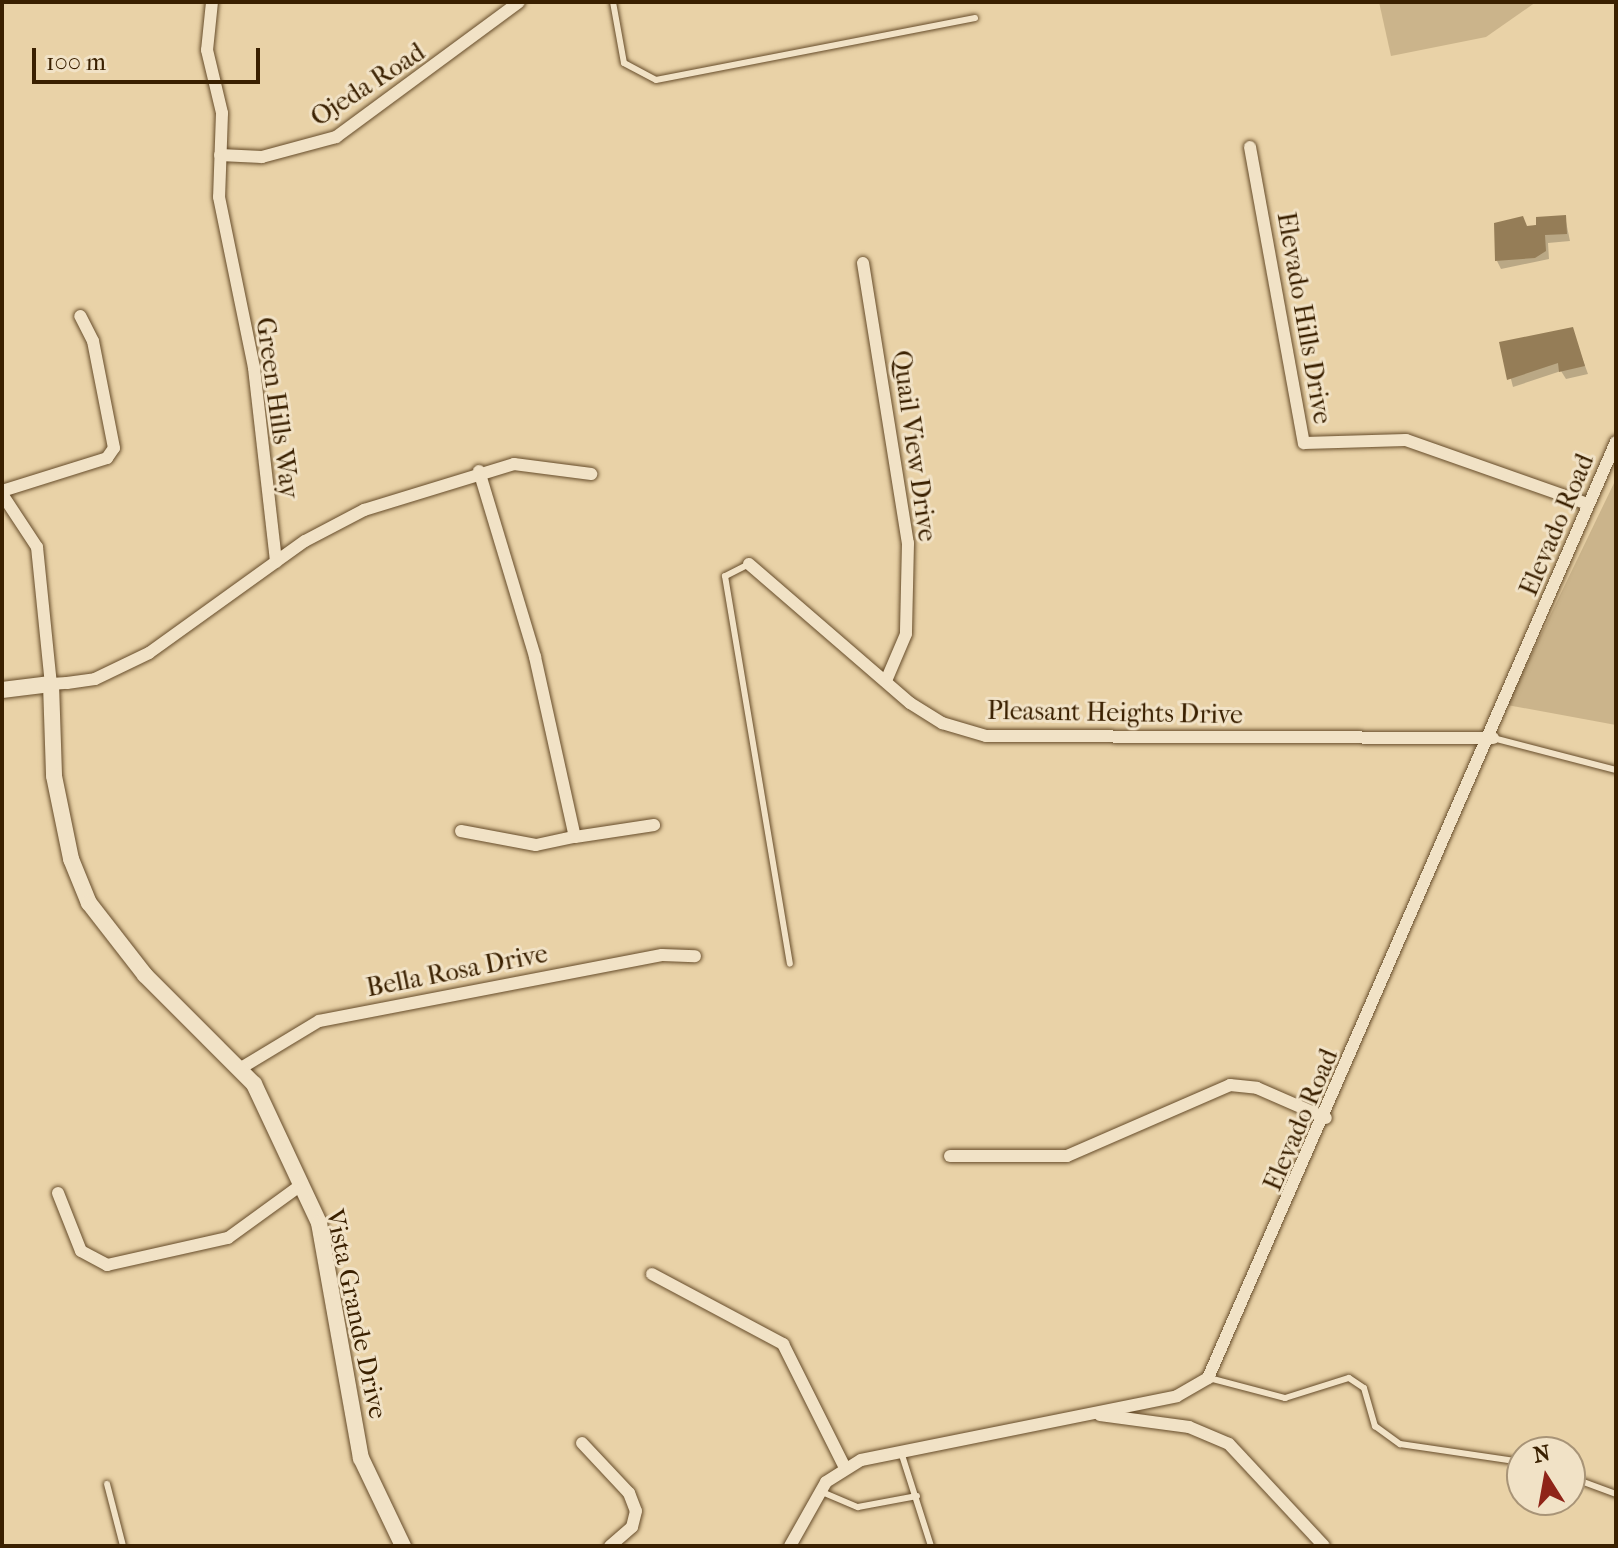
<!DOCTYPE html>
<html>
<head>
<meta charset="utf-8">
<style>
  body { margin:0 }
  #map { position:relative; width:1618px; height:1548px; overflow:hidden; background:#e9d2a7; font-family:"IM FELL French Canon",serif }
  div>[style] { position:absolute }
  .green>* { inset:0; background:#cbb48b }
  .shadow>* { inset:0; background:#0003 }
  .building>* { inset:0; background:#957d57 }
  .roads { filter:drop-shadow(0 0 2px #664c2a) drop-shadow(0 0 2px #664c2a) }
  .service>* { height:6px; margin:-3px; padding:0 3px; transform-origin:3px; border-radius:3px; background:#f1e2c6 }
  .minor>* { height:12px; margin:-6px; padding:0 6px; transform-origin:6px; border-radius:6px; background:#f1e2c6 }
  .tertiary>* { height:16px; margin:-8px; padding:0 8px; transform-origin:8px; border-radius:8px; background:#f1e2c6 }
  span { translate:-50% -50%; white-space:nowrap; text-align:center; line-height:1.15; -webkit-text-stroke:6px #f1e2c6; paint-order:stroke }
  .street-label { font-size:26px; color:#3a2000 }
  .frame { position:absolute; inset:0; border:4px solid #3a2000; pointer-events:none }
  .north { position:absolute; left:1506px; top:1436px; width:80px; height:80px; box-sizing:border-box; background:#f1e2c6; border:2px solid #a89477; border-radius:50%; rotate:349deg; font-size:22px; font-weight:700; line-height:32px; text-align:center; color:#3a2000 }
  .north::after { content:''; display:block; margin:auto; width:28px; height:36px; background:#8f2418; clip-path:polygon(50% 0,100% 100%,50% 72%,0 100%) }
  .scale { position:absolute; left:32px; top:48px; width:228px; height:36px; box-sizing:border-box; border:4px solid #3a2000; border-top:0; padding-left:10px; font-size:24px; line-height:28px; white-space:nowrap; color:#3a2000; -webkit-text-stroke:6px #f1e2c6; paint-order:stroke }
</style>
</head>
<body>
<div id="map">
  <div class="green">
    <div style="clip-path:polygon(1379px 2px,1536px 2px,1486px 37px,1391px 56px)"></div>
    <div style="clip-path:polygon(1616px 479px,1616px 725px,1507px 705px)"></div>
  </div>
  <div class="shadow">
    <div style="clip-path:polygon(1565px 217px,1570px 241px,1548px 243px,1549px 259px,1501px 269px,1497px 261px,1526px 228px)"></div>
    <div style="clip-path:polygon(1572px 330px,1588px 374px,1566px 379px,1561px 371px,1513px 387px,1502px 344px)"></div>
  </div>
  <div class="building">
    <div style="clip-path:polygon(1566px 215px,1567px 234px,1545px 235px,1546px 251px,1535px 258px,1495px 261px,1494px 223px,1523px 216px,1527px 226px,1536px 225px,1536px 217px)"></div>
    <div style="clip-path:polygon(1573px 327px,1585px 366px,1559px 372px,1558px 363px,1507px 380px,1499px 342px)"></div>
  </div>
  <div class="roads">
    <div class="service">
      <div style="left:613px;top:2px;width:62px;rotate:79.8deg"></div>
      <div style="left:624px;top:63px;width:36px;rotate:28deg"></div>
      <div style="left:656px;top:80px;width:325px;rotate:-11deg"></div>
      <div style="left:749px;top:564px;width:27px;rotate:153deg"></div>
      <div style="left:725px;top:576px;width:393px;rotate:80.5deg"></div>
      <div style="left:1493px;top:738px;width:127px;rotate:14.6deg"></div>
      <div style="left:1209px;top:1378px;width:79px;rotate:14.7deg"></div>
      <div style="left:1285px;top:1398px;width:67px;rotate:-17.4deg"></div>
      <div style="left:1349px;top:1378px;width:18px;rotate:34deg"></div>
      <div style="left:1364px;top:1388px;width:40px;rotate:74deg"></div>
      <div style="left:1375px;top:1426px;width:31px;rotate:36deg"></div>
      <div style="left:1400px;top:1444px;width:123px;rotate:8.4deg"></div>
      <div style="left:901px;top:1452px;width:99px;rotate:72.3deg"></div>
      <div style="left:1570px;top:1477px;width:49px;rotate:20.3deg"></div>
      <div style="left:107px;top:1484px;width:64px;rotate:75.5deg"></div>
      <div style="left:822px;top:1492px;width:39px;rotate:23deg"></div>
      <div style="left:858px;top:1507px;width:60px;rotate:-10.6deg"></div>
    </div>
    <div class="minor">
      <div style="left:212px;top:2px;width:48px;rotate:95.9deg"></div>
      <div style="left:207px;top:50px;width:65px;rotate:76.6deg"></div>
      <div style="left:222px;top:113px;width:84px;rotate:92deg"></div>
      <div style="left:219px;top:197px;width:175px;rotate:78.4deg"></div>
      <div style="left:254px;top:368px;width:195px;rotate:83.5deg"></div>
      <div style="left:1250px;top:147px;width:301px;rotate:79.7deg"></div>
      <div style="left:1304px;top:443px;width:102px;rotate:-1.7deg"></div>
      <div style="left:1406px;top:440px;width:193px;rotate:19.4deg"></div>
      <div style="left:220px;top:155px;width:42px;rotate:2.7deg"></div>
      <div style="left:262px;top:157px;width:77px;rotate:-15.1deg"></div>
      <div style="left:336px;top:137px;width:227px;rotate:-36.4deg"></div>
      <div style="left:863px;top:263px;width:284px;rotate:80.9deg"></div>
      <div style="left:908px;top:543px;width:91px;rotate:91.3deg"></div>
      <div style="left:906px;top:634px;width:51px;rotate:113.1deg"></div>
      <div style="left:479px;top:471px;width:194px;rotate:73.2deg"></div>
      <div style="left:535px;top:657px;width:184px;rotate:77.5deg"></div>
      <div style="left:575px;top:837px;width:80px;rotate:-8.6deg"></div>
      <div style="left:2px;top:491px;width:110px;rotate:-17.4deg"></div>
      <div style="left:107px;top:458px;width:12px;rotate:-55deg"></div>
      <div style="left:114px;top:448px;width:109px;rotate:-101.1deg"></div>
      <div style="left:93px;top:341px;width:28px;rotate:-117deg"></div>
      <div style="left:2px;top:494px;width:64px;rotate:56.6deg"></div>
      <div style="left:37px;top:547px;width:138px;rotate:84.2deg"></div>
      <div style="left:51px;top:684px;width:16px;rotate:-4deg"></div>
      <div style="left:67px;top:683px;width:28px;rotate:-8deg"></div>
      <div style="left:95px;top:679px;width:60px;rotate:-25.7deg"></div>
      <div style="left:149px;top:653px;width:192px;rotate:-35.7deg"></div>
      <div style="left:305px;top:541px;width:67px;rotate:-27.7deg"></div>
      <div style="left:364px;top:510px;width:157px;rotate:-17deg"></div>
      <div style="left:514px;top:464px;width:78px;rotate:7.4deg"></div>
      <div style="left:749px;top:564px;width:213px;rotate:40.8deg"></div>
      <div style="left:910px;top:703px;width:38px;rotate:32deg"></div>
      <div style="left:942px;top:723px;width:46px;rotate:16.5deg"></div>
      <div style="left:986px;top:736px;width:507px;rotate:0.23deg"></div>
      <div style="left:461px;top:831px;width:76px;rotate:10.6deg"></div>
      <div style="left:536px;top:845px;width:40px;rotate:-12deg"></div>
      <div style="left:241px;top:1068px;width:91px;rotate:-31.1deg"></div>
      <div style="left:319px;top:1021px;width:349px;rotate:-10.9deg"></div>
      <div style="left:662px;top:955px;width:33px;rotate:2deg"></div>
      <div style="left:950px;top:1156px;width:117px"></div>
      <div style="left:1067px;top:1156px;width:178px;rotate:-23.5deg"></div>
      <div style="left:1230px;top:1085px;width:27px;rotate:6deg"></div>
      <div style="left:1257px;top:1088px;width:75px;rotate:23.5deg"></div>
      <div style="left:58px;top:1193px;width:62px;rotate:68.4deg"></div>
      <div style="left:81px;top:1251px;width:30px;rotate:28deg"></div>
      <div style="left:107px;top:1265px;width:124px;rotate:-12.6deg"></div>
      <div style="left:228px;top:1238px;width:90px;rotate:-36deg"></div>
      <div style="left:652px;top:1274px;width:149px;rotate:28.1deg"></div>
      <div style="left:783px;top:1344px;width:139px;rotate:63.4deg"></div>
      <div style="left:1100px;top:1415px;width:90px;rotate:7.7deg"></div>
      <div style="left:1189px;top:1427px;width:43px;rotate:23deg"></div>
      <div style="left:1229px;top:1444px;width:139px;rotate:47deg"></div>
      <div style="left:582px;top:1443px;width:69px;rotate:46.8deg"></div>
      <div style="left:629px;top:1493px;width:19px;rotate:69deg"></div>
      <div style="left:636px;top:1511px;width:16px;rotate:104deg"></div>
      <div style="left:632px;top:1527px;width:29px;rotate:139deg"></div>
      <div style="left:790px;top:1546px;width:73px;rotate:-60.6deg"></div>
      <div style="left:826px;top:1482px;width:41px;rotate:-32.2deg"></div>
      <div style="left:861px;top:1460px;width:322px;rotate:-11.4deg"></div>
      <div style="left:1177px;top:1396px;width:36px;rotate:-30deg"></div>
      <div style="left:1208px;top:1378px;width:1021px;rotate:-66.45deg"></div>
    </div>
    <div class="tertiary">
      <div style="left:2px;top:690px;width:49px;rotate:-7deg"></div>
      <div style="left:51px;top:684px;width:92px;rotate:88.1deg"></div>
      <div style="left:54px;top:776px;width:85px;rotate:78.4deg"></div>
      <div style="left:71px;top:859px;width:48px;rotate:67.8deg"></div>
      <div style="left:89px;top:903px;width:91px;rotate:52.1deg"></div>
      <div style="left:145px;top:975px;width:154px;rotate:45deg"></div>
      <div style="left:254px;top:1084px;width:153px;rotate:64.9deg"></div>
      <div style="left:319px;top:1223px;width:239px;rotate:79.9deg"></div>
      <div style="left:361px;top:1458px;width:98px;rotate:64.5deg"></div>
    </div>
  </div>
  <div class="street-label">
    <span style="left:368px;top:85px;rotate:-33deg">Ojeda Road</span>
    <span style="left:1304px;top:318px;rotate:80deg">Elevado Hills Drive</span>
    <span style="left:277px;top:408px;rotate:82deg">Green Hills Way</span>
    <span style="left:914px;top:446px;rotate:82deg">Quail View Drive</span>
    <span style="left:1557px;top:525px;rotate:-67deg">Elevado Road</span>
    <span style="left:1115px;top:713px;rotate:1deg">Pleasant Heights Drive</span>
    <span style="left:457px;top:971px;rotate:-11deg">Bella Rosa Drive</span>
    <span style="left:1301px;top:1120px;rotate:-67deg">Elevado Road</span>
    <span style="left:356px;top:1314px;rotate:78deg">Vista Grande Drive</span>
  </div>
  <div class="frame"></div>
  <div class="north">N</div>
  <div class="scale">100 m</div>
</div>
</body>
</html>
